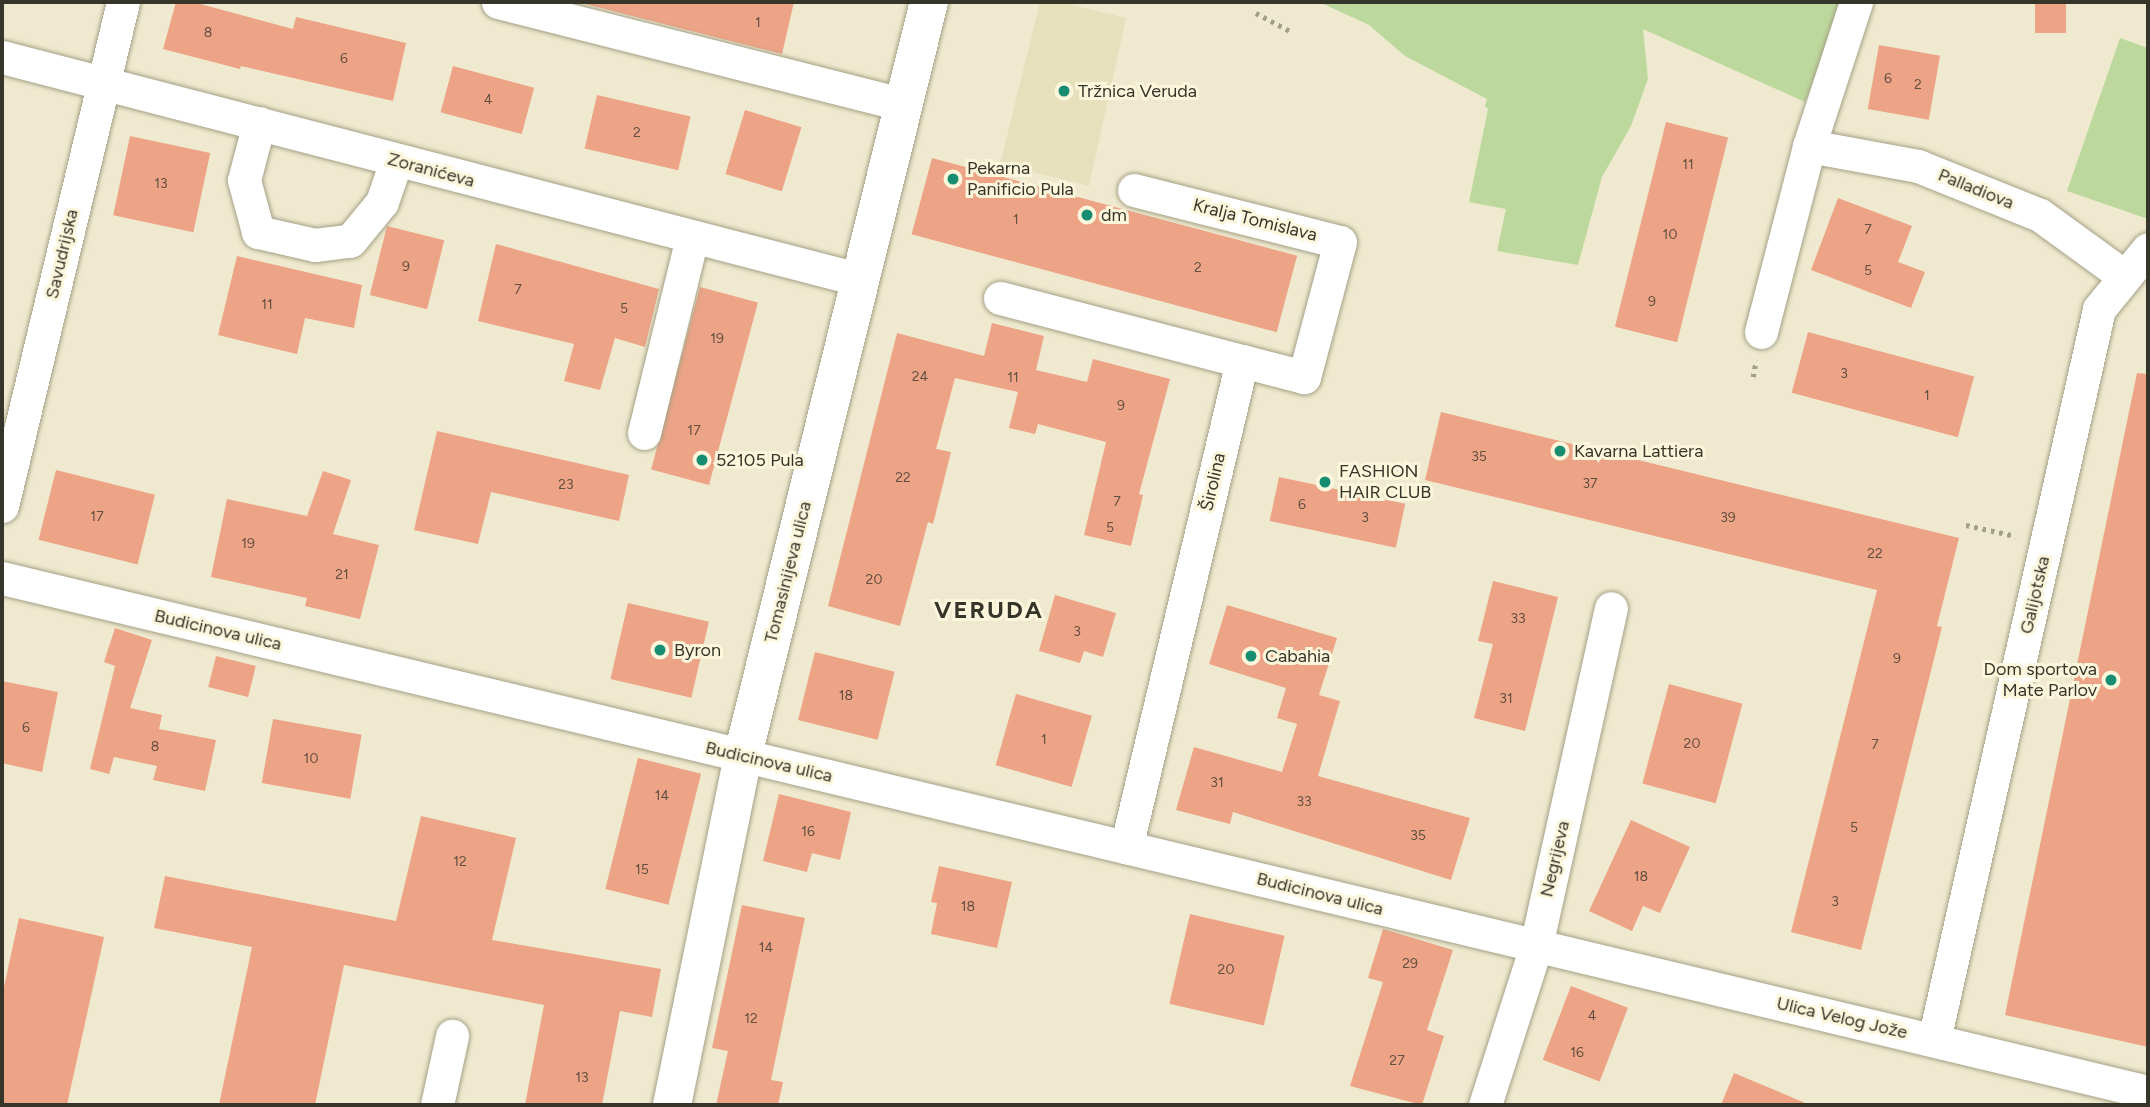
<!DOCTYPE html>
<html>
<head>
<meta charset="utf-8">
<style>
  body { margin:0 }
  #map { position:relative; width:2150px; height:1107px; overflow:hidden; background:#efeacf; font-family:Figtree,sans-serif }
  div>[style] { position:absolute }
  .built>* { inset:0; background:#e6e0bd }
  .green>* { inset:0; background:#bdd89d }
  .building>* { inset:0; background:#eda386; transform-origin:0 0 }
  .path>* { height:4.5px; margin-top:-2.25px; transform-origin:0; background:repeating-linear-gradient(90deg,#a19e8a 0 3.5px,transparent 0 8.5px) }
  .roads { filter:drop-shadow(0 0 2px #a5a086) drop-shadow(0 0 2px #a5a086) }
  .minor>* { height:33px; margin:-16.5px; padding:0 16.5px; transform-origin:16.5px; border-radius:16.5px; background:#fff }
  .major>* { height:38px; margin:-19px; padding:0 19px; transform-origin:19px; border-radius:19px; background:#fff }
  .dots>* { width:19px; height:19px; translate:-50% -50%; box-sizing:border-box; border:4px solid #fcf7dc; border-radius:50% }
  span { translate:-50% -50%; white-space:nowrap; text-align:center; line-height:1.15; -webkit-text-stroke:6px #fcf7dc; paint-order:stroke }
  .number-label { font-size:14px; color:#645041 }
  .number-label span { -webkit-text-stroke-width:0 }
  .poi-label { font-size:18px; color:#36352a }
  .left { translate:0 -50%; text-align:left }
  .right { translate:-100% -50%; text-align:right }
  .street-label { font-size:18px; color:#36352a }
  .district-label { font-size:24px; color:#36352a; font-weight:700; letter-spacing:2px }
  .frame { position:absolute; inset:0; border:4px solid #36352a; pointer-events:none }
</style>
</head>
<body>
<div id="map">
  <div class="built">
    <div style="clip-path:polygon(1040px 2px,1061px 2px,1126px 18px,1089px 186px,1000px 164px)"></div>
  </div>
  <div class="green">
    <div style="clip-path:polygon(1319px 2px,1843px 2px,1805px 102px,1643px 29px,1648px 79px,1631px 126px,1602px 177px,1578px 265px,1497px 251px,1506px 209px,1469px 202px,1488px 109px,1485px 106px,1487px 99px,1405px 56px,1369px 25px)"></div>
    <div style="clip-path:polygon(2120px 38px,2148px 48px,2148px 219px,2067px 191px)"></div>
  </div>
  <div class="building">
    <div style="clip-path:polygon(176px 2px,193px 2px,293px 29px,296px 17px,406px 43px,393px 101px,241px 66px,240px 69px,163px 49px)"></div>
    <div style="clip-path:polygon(585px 2px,794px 2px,782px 54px,585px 4px)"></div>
    <div style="left:2035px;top:2px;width:31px;height:31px"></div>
    <div style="left:1879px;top:45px;width:62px;height:65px;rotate:10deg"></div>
    <div style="left:453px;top:66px;width:84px;height:48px;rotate:15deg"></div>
    <div style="left:597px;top:95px;width:96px;height:55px;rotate:13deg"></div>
    <div style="left:745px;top:110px;width:59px;height:67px;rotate:17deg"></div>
    <div style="left:1666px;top:122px;width:64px;height:211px;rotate:14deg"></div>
    <div style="left:130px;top:136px;width:82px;height:81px;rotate:12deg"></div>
    <div style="left:932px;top:158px;width:378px;height:79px;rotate:15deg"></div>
    <div style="clip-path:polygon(1838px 198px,1912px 226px,1898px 262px,1925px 272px,1911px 308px,1811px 270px)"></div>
    <div style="left:387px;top:226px;width:59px;height:71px;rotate:14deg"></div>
    <div style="clip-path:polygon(496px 244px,659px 289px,645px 347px,615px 338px,600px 390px,564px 381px,574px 344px,478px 321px)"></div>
    <div style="clip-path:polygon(237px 256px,362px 285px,354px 328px,305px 318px,297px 354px,218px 335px)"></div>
    <div style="left:700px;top:287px;width:60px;height:189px;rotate:15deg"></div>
    <div style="clip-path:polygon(992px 323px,1044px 336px,1036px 370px,1087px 382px,1093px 359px,1170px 379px,1139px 494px,1143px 495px,1131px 546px,1084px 535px,1106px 442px,1038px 424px,1035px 434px,1009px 428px,1018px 392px,955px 378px,936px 449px,951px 452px,933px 524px,928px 522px,900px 626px,828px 606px,897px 333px,984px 356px)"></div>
    <div style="left:1808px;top:332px;width:172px;height:63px;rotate:15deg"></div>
    <div style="clip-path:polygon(2137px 373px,2148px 374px,2148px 1047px,2005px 1015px)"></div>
    <div style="clip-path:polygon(1441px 412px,1959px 538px,1937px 626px,1942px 627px,1861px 950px,1791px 932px,1877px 590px,1425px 480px)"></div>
    <div style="clip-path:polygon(437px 431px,629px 475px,619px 521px,491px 492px,478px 544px,414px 530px)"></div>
    <div style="left:56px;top:470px;width:102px;height:72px;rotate:14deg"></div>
    <div style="clip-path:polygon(323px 471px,351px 480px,333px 534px,379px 545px,360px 619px,305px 606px,307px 598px,211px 577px,227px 499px,307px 516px)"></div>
    <div style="left:1279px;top:477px;width:129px;height:45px;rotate:12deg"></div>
    <div style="clip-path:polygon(1493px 581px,1558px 597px,1525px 731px,1474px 718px,1493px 644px,1478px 641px)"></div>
    <div style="clip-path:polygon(1055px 595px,1116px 613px,1103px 657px,1084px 651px,1080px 663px,1039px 651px)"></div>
    <div style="left:628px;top:603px;width:83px;height:78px;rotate:13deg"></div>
    <div style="clip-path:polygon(1227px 605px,1337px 638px,1319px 695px,1340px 701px,1318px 776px,1470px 818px,1451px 880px,1233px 812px,1230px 824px,1176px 810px,1194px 747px,1282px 772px,1297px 724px,1277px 718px,1286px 688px,1209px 664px)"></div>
    <div style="clip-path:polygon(115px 628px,152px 640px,130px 708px,162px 715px,159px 729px,216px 740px,205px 791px,153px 780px,157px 766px,114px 757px,109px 774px,90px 769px,115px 666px,104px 662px)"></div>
    <div style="left:815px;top:652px;width:82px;height:70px;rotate:14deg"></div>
    <div style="left:216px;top:656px;width:41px;height:32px;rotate:14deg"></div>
    <div style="clip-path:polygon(2px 681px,58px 692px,42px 772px,2px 763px)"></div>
    <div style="left:1669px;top:684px;width:76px;height:103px;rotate:15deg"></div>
    <div style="left:1016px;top:694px;width:79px;height:74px;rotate:16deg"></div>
    <div style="left:273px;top:719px;width:90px;height:65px;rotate:10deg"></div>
    <div style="left:638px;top:758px;width:65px;height:135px;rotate:14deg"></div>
    <div style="clip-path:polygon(779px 794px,851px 812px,840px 860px,812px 853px,807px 872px,763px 861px)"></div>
    <div style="clip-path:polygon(421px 816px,516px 838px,492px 940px,661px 969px,652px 1017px,620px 1011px,602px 1105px,525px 1105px,544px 1005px,344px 965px,315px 1105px,219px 1105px,252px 947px,154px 928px,165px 876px,396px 921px)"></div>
    <div style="clip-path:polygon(1631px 820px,1690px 847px,1660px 913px,1643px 906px,1632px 931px,1589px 911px)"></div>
    <div style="clip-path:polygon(939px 866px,1012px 882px,997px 948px,931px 934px,937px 903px,931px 902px)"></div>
    <div style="clip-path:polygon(742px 905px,805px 918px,771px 1080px,783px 1082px,778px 1105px,716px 1105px,728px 1051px,712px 1048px)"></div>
    <div style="left:1190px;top:914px;width:97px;height:92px;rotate:13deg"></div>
    <div style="clip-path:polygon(19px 918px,104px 937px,67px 1105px,2px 1105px,2px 996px)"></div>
    <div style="clip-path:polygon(1383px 929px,1453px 950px,1427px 1030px,1444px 1036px,1422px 1105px,1350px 1086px,1383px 982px,1368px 978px)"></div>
    <div style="left:1571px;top:986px;width:61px;height:79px;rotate:21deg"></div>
    <div style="clip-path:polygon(1734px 1073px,1810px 1105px,1721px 1105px)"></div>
  </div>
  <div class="path">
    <div style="left:1256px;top:13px;width:38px;rotate:28deg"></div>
    <div style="left:1753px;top:377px;width:17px;rotate:-80deg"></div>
    <div style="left:1966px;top:525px;width:51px;rotate:12.4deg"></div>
  </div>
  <div class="roads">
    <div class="minor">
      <div style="left:498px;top:2px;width:419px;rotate:14.2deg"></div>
      <div style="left:2px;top:57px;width:887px;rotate:14.55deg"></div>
      <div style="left:259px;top:123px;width:59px;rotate:104.7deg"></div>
      <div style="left:244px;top:180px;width:54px;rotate:74.9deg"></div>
      <div style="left:258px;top:232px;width:58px;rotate:12.8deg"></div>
      <div style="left:315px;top:245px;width:35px;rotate:-7deg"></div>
      <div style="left:350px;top:241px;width:50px;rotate:-50.6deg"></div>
      <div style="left:382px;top:202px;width:43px;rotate:-71.1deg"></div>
      <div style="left:1809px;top:146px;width:111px;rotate:10.4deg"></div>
      <div style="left:1918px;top:166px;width:131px;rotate:21.9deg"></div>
      <div style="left:2040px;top:215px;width:104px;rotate:36deg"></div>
      <div style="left:1134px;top:190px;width:212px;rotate:14.2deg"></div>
      <div style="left:1340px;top:242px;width:140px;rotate:104.9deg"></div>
      <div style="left:1304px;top:377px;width:64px;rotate:-165.5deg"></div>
      <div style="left:1000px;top:298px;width:250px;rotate:14.6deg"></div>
      <div style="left:1242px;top:361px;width:500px;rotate:103.4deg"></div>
      <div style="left:1761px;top:332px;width:192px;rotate:-75.5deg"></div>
      <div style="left:1809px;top:146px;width:151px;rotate:-71.9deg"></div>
      <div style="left:644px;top:433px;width:202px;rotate:-76.2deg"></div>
      <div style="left:2px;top:506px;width:518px;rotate:-76.5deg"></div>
      <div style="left:2px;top:578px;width:2207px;rotate:13.47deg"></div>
      <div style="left:1934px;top:1040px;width:749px;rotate:-77.28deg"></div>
      <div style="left:2099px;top:309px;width:77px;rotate:-50.8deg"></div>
      <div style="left:437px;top:1105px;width:71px;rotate:-77.7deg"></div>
      <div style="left:1485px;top:1105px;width:167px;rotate:-72.2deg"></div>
      <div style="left:1536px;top:946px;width:346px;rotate:-77.5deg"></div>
    </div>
    <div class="major">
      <div style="left:672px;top:1105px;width:357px;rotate:-78.5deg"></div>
      <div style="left:743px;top:755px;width:776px;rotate:-76.13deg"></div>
    </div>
  </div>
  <div class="dots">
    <div style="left:1064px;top:91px;background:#178e71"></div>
    <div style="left:953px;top:179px;background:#178e71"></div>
    <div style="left:1087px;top:215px;background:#178e71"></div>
    <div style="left:1560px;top:451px;background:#178e71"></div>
    <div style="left:702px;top:460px;background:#178e71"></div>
    <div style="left:1325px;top:482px;background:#178e71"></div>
    <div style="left:660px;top:650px;background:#178e71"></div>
    <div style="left:1251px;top:656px;background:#178e71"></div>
    <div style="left:2111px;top:680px;background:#178e71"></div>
  </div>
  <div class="number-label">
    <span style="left:758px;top:23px">1</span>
    <span style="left:208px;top:33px">8</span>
    <span style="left:344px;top:59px">6</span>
    <span style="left:1888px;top:79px">6</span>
    <span style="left:1918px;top:85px">2</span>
    <span style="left:488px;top:100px">4</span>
    <span style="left:637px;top:133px">2</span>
    <span style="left:1688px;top:165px">11</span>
    <span style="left:161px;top:184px">13</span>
    <span style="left:1016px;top:220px">1</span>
    <span style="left:1868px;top:230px">7</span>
    <span style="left:1670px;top:235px">10</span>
    <span style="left:406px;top:267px">9</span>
    <span style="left:1198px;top:268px">2</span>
    <span style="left:1868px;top:271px">5</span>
    <span style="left:518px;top:290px">7</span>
    <span style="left:1652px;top:302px">9</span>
    <span style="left:267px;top:305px">11</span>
    <span style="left:624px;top:309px">5</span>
    <span style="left:717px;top:339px">19</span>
    <span style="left:1844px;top:374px">3</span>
    <span style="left:920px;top:377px">24</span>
    <span style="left:1013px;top:378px">11</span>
    <span style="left:1927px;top:396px">1</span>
    <span style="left:1121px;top:406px">9</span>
    <span style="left:694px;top:431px">17</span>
    <span style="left:1479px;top:457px">35</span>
    <span style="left:903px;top:478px">22</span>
    <span style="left:1590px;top:484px">37</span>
    <span style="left:566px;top:485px">23</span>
    <span style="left:1117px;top:502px">7</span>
    <span style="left:1302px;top:505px">6</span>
    <span style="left:97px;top:517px">17</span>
    <span style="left:1365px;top:518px">3</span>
    <span style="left:1728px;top:518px">39</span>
    <span style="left:1110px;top:528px">5</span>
    <span style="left:248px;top:544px">19</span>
    <span style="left:1875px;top:554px">22</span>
    <span style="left:342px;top:575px">21</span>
    <span style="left:874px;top:580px">20</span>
    <span style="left:1518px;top:619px">33</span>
    <span style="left:1077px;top:632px">3</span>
    <span style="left:1897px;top:659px">9</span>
    <span style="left:846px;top:696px">18</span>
    <span style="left:1506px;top:699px">31</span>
    <span style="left:26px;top:728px">6</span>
    <span style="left:1044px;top:740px">1</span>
    <span style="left:1692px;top:744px">20</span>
    <span style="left:1875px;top:745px">7</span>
    <span style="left:155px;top:747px">8</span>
    <span style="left:311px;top:759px">10</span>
    <span style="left:1217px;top:783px">31</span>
    <span style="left:662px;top:796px">14</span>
    <span style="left:1304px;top:802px">33</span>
    <span style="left:1854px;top:828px">5</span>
    <span style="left:808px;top:832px">16</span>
    <span style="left:1418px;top:836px">35</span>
    <span style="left:460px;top:862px">12</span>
    <span style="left:642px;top:870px">15</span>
    <span style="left:1641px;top:877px">18</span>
    <span style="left:1835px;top:902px">3</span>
    <span style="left:968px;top:907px">18</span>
    <span style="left:766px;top:948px">14</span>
    <span style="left:1410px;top:964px">29</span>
    <span style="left:1226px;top:970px">20</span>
    <span style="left:1592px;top:1016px">4</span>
    <span style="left:751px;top:1019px">12</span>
    <span style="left:1577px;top:1053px">16</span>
    <span style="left:1397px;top:1061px">27</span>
    <span style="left:582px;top:1078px">13</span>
  </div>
  <div class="poi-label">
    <span class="left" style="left:1078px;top:91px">Tržnica Veruda</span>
    <span class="left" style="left:967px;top:179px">Pekarna<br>Panificio Pula</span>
    <span class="left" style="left:1101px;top:215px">dm</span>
    <span class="left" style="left:1574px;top:451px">Kavarna Lattiera</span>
    <span class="left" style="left:716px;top:460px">52105 Pula</span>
    <span class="left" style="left:1339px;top:482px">FASHION<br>HAIR CLUB</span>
    <span class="left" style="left:674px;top:650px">Byron</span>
    <span class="left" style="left:1265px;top:656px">Cabahia</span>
    <span class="right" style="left:2097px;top:680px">Dom sportova<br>Mate Parlov</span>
  </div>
  <div class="street-label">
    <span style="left:431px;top:170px;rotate:15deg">Zoranićeva</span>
    <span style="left:1976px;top:189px;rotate:22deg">Palladiova</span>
    <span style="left:1255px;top:220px;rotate:14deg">Kralja Tomislava</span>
    <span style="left:62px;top:254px;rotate:-77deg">Savudrijska</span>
    <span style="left:1213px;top:482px;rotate:-77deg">Širolina</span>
    <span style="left:788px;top:572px;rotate:-76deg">Tomasinijeva ulica</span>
    <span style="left:2035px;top:595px;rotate:-77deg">Galijotska</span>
    <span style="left:218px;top:630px;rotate:13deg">Budicinova ulica</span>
    <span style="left:769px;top:762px;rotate:13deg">Budicinova ulica</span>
    <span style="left:1555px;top:859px;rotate:-77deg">Negrijeva</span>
    <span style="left:1320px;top:894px;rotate:14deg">Budicinova ulica</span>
    <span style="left:1842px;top:1018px;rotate:13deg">Ulica Velog Jože</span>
  </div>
  <div class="district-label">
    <span style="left:989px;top:610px">VERUDA</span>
  </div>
  <div class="frame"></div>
</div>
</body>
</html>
